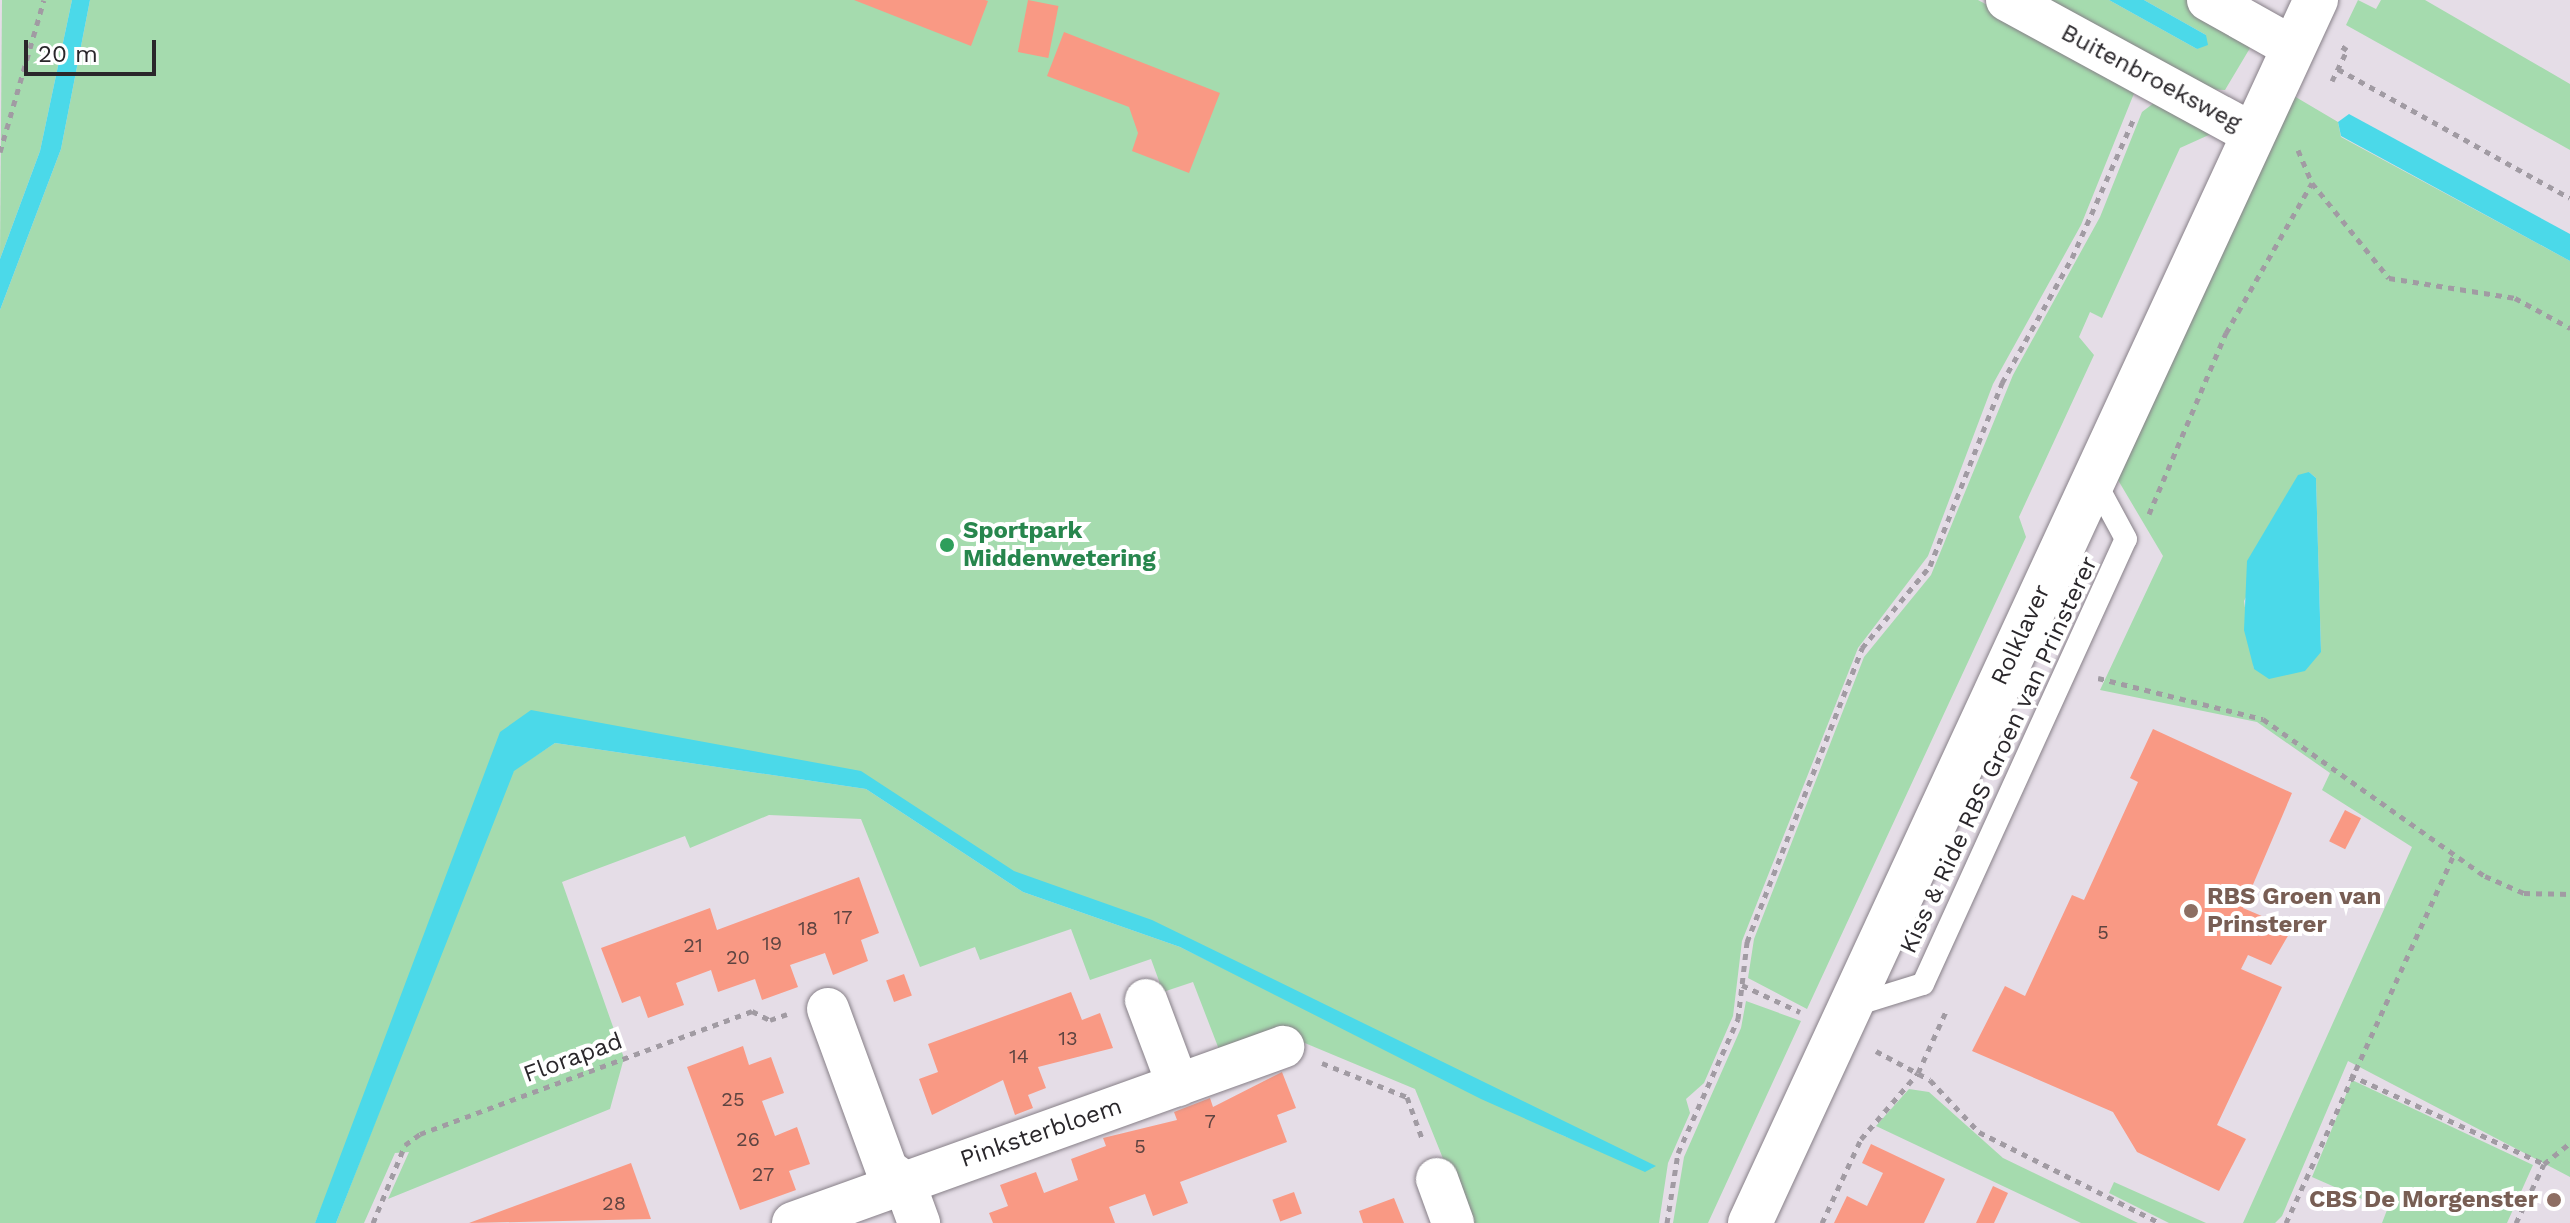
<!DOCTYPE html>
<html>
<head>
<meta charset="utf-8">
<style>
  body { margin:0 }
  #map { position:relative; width:2570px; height:1223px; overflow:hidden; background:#e5dde7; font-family:"Work Sans",sans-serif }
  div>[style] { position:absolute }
  .green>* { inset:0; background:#a5dbae }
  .water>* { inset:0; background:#4bd9e9 }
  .building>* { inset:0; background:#f99984; transform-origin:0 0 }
  .path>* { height:5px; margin-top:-2.5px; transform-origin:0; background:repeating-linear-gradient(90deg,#a19ba3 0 6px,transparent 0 12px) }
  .roads { filter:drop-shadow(0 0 2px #878088) drop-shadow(0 0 2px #878088) }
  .lane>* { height:22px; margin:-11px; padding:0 11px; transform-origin:11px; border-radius:11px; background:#fff }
  .street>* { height:42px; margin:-21px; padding:0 21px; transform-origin:21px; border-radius:21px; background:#fff }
  .secondary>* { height:44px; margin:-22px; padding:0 22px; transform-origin:22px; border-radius:22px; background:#fff }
  .dots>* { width:22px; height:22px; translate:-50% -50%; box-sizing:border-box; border:4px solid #fff; border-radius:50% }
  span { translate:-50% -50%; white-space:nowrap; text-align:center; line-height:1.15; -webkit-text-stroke:8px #fff; paint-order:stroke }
  .number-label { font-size:20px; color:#5e4441 }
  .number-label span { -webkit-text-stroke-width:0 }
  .street-label { font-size:24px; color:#2a272b }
  .leisure-label { font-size:24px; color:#27864d; font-weight:700 }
  .left { translate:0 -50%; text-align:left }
  .education-label { font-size:24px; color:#785e54; font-weight:700 }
  .right { translate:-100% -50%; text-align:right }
  .scale { position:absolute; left:24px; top:40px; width:132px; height:36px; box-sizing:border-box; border:4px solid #2a272b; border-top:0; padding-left:10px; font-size:24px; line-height:28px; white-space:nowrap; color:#2a272b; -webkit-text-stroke:6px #fff; paint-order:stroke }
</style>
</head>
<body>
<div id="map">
  <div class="green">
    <div style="clip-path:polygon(2px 0,72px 0,40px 151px,0 259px)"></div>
    <div style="clip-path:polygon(90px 0,1978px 0,2137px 86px,2081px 225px,1993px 384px,1928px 556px,1858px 648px,1742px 941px,1733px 1016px,1704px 1083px,1686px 1099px,1690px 1113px,1668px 1163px,1659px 1223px,1469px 1223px,1415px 1089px,1288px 1036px,1220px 1052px,1193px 982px,1163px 992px,1151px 959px,1090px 980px,1071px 929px,980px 960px,975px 947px,920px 967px,861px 819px,769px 815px,690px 848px,685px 836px,562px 882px,624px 1058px,610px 1109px,388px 1199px,409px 1152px,395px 1153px,364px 1223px,336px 1223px,502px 795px,514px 770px,555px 743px,866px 789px,1023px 892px,1180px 947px,1564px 1136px,1654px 1170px,1220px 957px,1027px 883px,861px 778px,520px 724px,315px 1223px,0 1223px,0 310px,61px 149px)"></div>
    <div style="clip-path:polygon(2036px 0,2109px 0,2197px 49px,2206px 35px,2144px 0,2188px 0,2256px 38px,2225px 90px,2208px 89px)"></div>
    <div style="clip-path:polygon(2358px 0,2376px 9px,2381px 0,2425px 0,2570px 84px,2570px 150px,2346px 25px)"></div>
    <div style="clip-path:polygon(evenodd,2294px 96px,2338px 122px,2341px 137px,2570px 261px,2570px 1177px,2348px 1061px,2282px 1216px,2275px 1223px,2243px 1223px,2412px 847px,2322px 790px,2330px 773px,2257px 722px,2100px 690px,2163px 556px,2118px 480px,2294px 96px,2309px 472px,2316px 478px,2321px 652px,2254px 669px,2244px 601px,2309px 472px)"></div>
    <div style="clip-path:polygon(2159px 99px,2211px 134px,2180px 148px,2102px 318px,2090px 312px,2079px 337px,2094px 355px,2019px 517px,2026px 537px,1807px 1009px,1748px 978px,1754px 939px,1864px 657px,1931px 575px,2013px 375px,2100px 217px,2142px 112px)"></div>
    <div style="clip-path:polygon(1746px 1001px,1801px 1021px,1708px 1223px,1673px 1223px,1684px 1157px,1741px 1028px)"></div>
    <div style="clip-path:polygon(2352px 1080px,2533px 1165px,2507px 1223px,2382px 1223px,2387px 1210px,2312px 1177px)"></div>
    <div style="clip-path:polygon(1909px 1089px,1929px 1092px,2003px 1158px,2138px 1223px,2081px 1223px,1876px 1126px)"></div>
    <div style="clip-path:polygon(2114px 1182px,2206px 1223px,2169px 1223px,2109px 1193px)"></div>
  </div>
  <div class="water">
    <div style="clip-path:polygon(72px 0,90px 0,61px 149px,0 310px,0 259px,40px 151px)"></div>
    <div style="clip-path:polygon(2109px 0,2144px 0,2206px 35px,2208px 45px,2197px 49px)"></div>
    <div style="clip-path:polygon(2349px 114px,2570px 234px,2570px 261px,2341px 136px,2338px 122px)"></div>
    <div style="clip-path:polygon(2309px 472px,2316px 478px,2321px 652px,2305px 671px,2269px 679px,2254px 669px,2244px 630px,2247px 561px,2298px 475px)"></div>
    <div style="clip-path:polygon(531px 710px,861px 771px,1014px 871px,1152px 920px,1656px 1166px,1645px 1172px,1481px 1099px,1180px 947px,1023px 892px,866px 789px,555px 743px,514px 771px,336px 1223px,315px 1223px,500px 732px)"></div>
  </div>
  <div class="building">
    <div style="clip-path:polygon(854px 0,985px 0,988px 1px,971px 46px)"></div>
    <div style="left:1028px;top:0;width:31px;height:53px;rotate:11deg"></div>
    <div style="clip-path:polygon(1064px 32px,1220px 93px,1189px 173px,1132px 151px,1138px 133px,1129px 107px,1047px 76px)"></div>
    <div style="clip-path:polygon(2153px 729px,2292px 793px,2243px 908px,2292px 929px,2271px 965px,2248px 955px,2241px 969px,2282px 987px,2217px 1125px,2246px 1139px,2219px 1191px,2137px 1152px,2113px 1112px,1972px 1051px,2005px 986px,2025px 996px,2072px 895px,2084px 900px,2138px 782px,2130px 778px)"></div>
    <div style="left:2345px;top:810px;width:18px;height:35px;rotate:27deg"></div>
    <div style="clip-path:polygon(859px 877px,879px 933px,861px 940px,868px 961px,833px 975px,825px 953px,790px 965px,798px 987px,762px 1000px,755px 979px,718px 992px,711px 970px,676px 983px,684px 1005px,648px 1018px,640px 996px,622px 1003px,601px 948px,710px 908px,717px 930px)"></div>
    <div style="left:904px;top:974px;width:23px;height:19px;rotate:70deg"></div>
    <div style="clip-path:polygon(1071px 992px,1082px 1020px,1100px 1013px,1113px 1048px,1038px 1067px,1046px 1088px,1028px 1095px,1033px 1108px,1015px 1115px,1003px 1080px,932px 1115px,919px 1079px,938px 1072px,928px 1044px)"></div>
    <div style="clip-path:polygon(743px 1046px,749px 1065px,771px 1057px,784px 1093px,762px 1101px,775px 1136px,797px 1127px,810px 1164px,789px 1171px,796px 1190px,740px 1210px,687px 1067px)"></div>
    <div style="clip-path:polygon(1282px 1072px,1296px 1108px,1277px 1115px,1287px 1142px,1180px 1182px,1188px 1203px,1153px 1216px,1145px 1194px,1109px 1207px,1115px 1223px,993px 1223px,989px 1213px,1008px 1206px,1000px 1185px,1036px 1172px,1044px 1193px,1078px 1180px,1071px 1159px,1106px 1146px,1103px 1138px,1177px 1120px,1174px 1112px,1210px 1098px,1213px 1107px)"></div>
    <div style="clip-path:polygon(1871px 1144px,1945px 1179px,1924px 1223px,1834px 1223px,1847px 1196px,1867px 1206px,1883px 1173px,1862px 1163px)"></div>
    <div style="clip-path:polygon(631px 1163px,651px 1219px,469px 1223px)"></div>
    <div style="clip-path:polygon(1993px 1186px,2008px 1193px,1994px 1223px,1976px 1223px)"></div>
    <div style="left:1294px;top:1192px;width:23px;height:23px;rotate:70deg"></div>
    <div style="clip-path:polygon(1394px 1198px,1404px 1223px,1363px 1223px,1359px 1211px)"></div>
  </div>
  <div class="path">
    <div style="left:2338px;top:69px;width:265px;rotate:29.1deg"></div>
    <div style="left:2332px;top:81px;width:34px;rotate:-64deg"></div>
    <div style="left:2347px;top:50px;width:7px;rotate:-146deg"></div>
    <div style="left:2298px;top:150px;width:36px;rotate:67deg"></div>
    <div style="left:2312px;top:183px;width:122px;rotate:51deg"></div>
    <div style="left:2389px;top:278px;width:128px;rotate:9deg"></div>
    <div style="left:2515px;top:298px;width:63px;rotate:28.6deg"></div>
    <div style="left:0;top:152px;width:158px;rotate:-73.9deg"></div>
    <div style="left:2149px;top:514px;width:197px;rotate:-67deg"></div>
    <div style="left:2226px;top:333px;width:173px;rotate:-60.2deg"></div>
    <div style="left:2098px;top:678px;width:170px;rotate:14deg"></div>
    <div style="left:2263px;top:719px;width:272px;rotate:35.3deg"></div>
    <div style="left:2485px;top:876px;width:43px;rotate:23.6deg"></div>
    <div style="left:2524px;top:893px;width:46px;rotate:1.2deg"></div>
    <div style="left:1742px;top:985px;width:64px;rotate:25deg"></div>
    <div style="left:1876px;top:1051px;width:61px;rotate:28.2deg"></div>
    <div style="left:1930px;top:1080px;width:71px;rotate:46.7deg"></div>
    <div style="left:1979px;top:1132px;width:203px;rotate:26.7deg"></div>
    <div style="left:1322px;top:1063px;width:92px;rotate:21.8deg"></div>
    <div style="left:1407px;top:1097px;width:47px;rotate:70deg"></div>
    <div style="left:2350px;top:1075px;width:213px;rotate:24.6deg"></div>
    <div style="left:373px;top:1223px;width:84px;rotate:-67.7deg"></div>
    <div style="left:405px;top:1145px;width:19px;rotate:-36deg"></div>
    <div style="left:420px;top:1134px;width:354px;rotate:-20.3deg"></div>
    <div style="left:752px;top:1011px;width:20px;rotate:27deg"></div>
    <div style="left:770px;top:1020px;width:18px;rotate:-19deg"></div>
    <div style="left:1667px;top:1223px;width:71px;rotate:-81.1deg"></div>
    <div style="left:1678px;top:1153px;width:147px;rotate:-65.9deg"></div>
    <div style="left:1738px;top:1019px;width:78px;rotate:-83.3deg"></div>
    <div style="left:1747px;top:942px;width:316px;rotate:-68.6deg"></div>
    <div style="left:1862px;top:648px;width:107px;rotate:-50.3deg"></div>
    <div style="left:1930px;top:566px;width:197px;rotate:-68.5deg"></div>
    <div style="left:2002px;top:383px;width:143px;rotate:-60.8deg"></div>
    <div style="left:2072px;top:258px;width:155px;rotate:-66.1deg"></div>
    <div style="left:1822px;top:1223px;width:93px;rotate:-65.1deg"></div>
    <div style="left:1861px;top:1139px;width:87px;rotate:-49.2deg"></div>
    <div style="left:1918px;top:1073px;width:70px;rotate:-65.6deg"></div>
    <div style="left:2286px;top:1223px;width:405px;rotate:-65.5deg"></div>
    <div style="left:2516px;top:1223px;width:65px;rotate:-64.6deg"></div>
    <div style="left:2544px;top:1164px;width:33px;rotate:-39deg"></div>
  </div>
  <div class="roads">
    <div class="lane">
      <div style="left:1852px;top:1006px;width:74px;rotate:-17.2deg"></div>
      <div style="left:1923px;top:984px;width:489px;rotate:-65.5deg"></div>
      <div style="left:2126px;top:539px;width:69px;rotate:-118.4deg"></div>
    </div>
    <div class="street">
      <div style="left:2007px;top:0;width:280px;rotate:28.6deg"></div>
      <div style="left:2208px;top:0;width:98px;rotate:29.2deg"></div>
      <div style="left:1146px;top:1000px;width:91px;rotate:69.4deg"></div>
      <div style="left:828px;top:1009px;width:171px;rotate:69.9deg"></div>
      <div style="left:887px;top:1170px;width:21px;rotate:35deg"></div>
      <div style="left:904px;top:1182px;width:44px;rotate:69.9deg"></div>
      <div style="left:1437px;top:1179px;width:47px;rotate:70deg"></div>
      <div style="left:793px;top:1223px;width:521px;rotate:-19.76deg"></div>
    </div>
    <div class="secondary">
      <div style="left:1750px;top:1223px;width:1348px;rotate:-65.17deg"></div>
    </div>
  </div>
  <div class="dots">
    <div style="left:947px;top:545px;background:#2e9e5b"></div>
    <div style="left:2191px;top:911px;background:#8d6e63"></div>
    <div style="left:2554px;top:1200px;background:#8d6e63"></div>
  </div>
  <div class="number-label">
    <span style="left:843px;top:917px">17</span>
    <span style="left:808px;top:928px">18</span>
    <span style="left:2103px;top:932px">5</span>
    <span style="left:772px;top:943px">19</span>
    <span style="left:693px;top:945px">21</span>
    <span style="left:738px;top:957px">20</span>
    <span style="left:1068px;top:1038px">13</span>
    <span style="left:1019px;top:1056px">14</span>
    <span style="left:733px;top:1099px">25</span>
    <span style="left:1210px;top:1121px">7</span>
    <span style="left:748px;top:1139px">26</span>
    <span style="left:1140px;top:1146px">5</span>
    <span style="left:763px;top:1174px">27</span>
    <span style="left:614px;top:1203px">28</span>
  </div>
  <div class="street-label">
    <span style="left:2151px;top:78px;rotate:28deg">Buitenbroeksweg</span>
    <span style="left:2021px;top:635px;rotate:-65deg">Rolklaver</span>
    <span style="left:1999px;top:755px;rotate:-65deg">Kiss &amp; Ride RBS Groen van Prinsterer</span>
    <span style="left:573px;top:1058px;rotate:-20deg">Florapad</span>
    <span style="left:1041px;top:1133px;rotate:-19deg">Pinksterbloem</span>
  </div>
  <div class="leisure-label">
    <span class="left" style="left:963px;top:545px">Sportpark<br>Middenwetering</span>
  </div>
  <div class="education-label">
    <span class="left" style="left:2207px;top:911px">RBS Groen van<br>Prinsterer</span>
    <span class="right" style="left:2538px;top:1200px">CBS De Morgenster</span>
  </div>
  <div class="scale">20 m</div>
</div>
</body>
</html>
